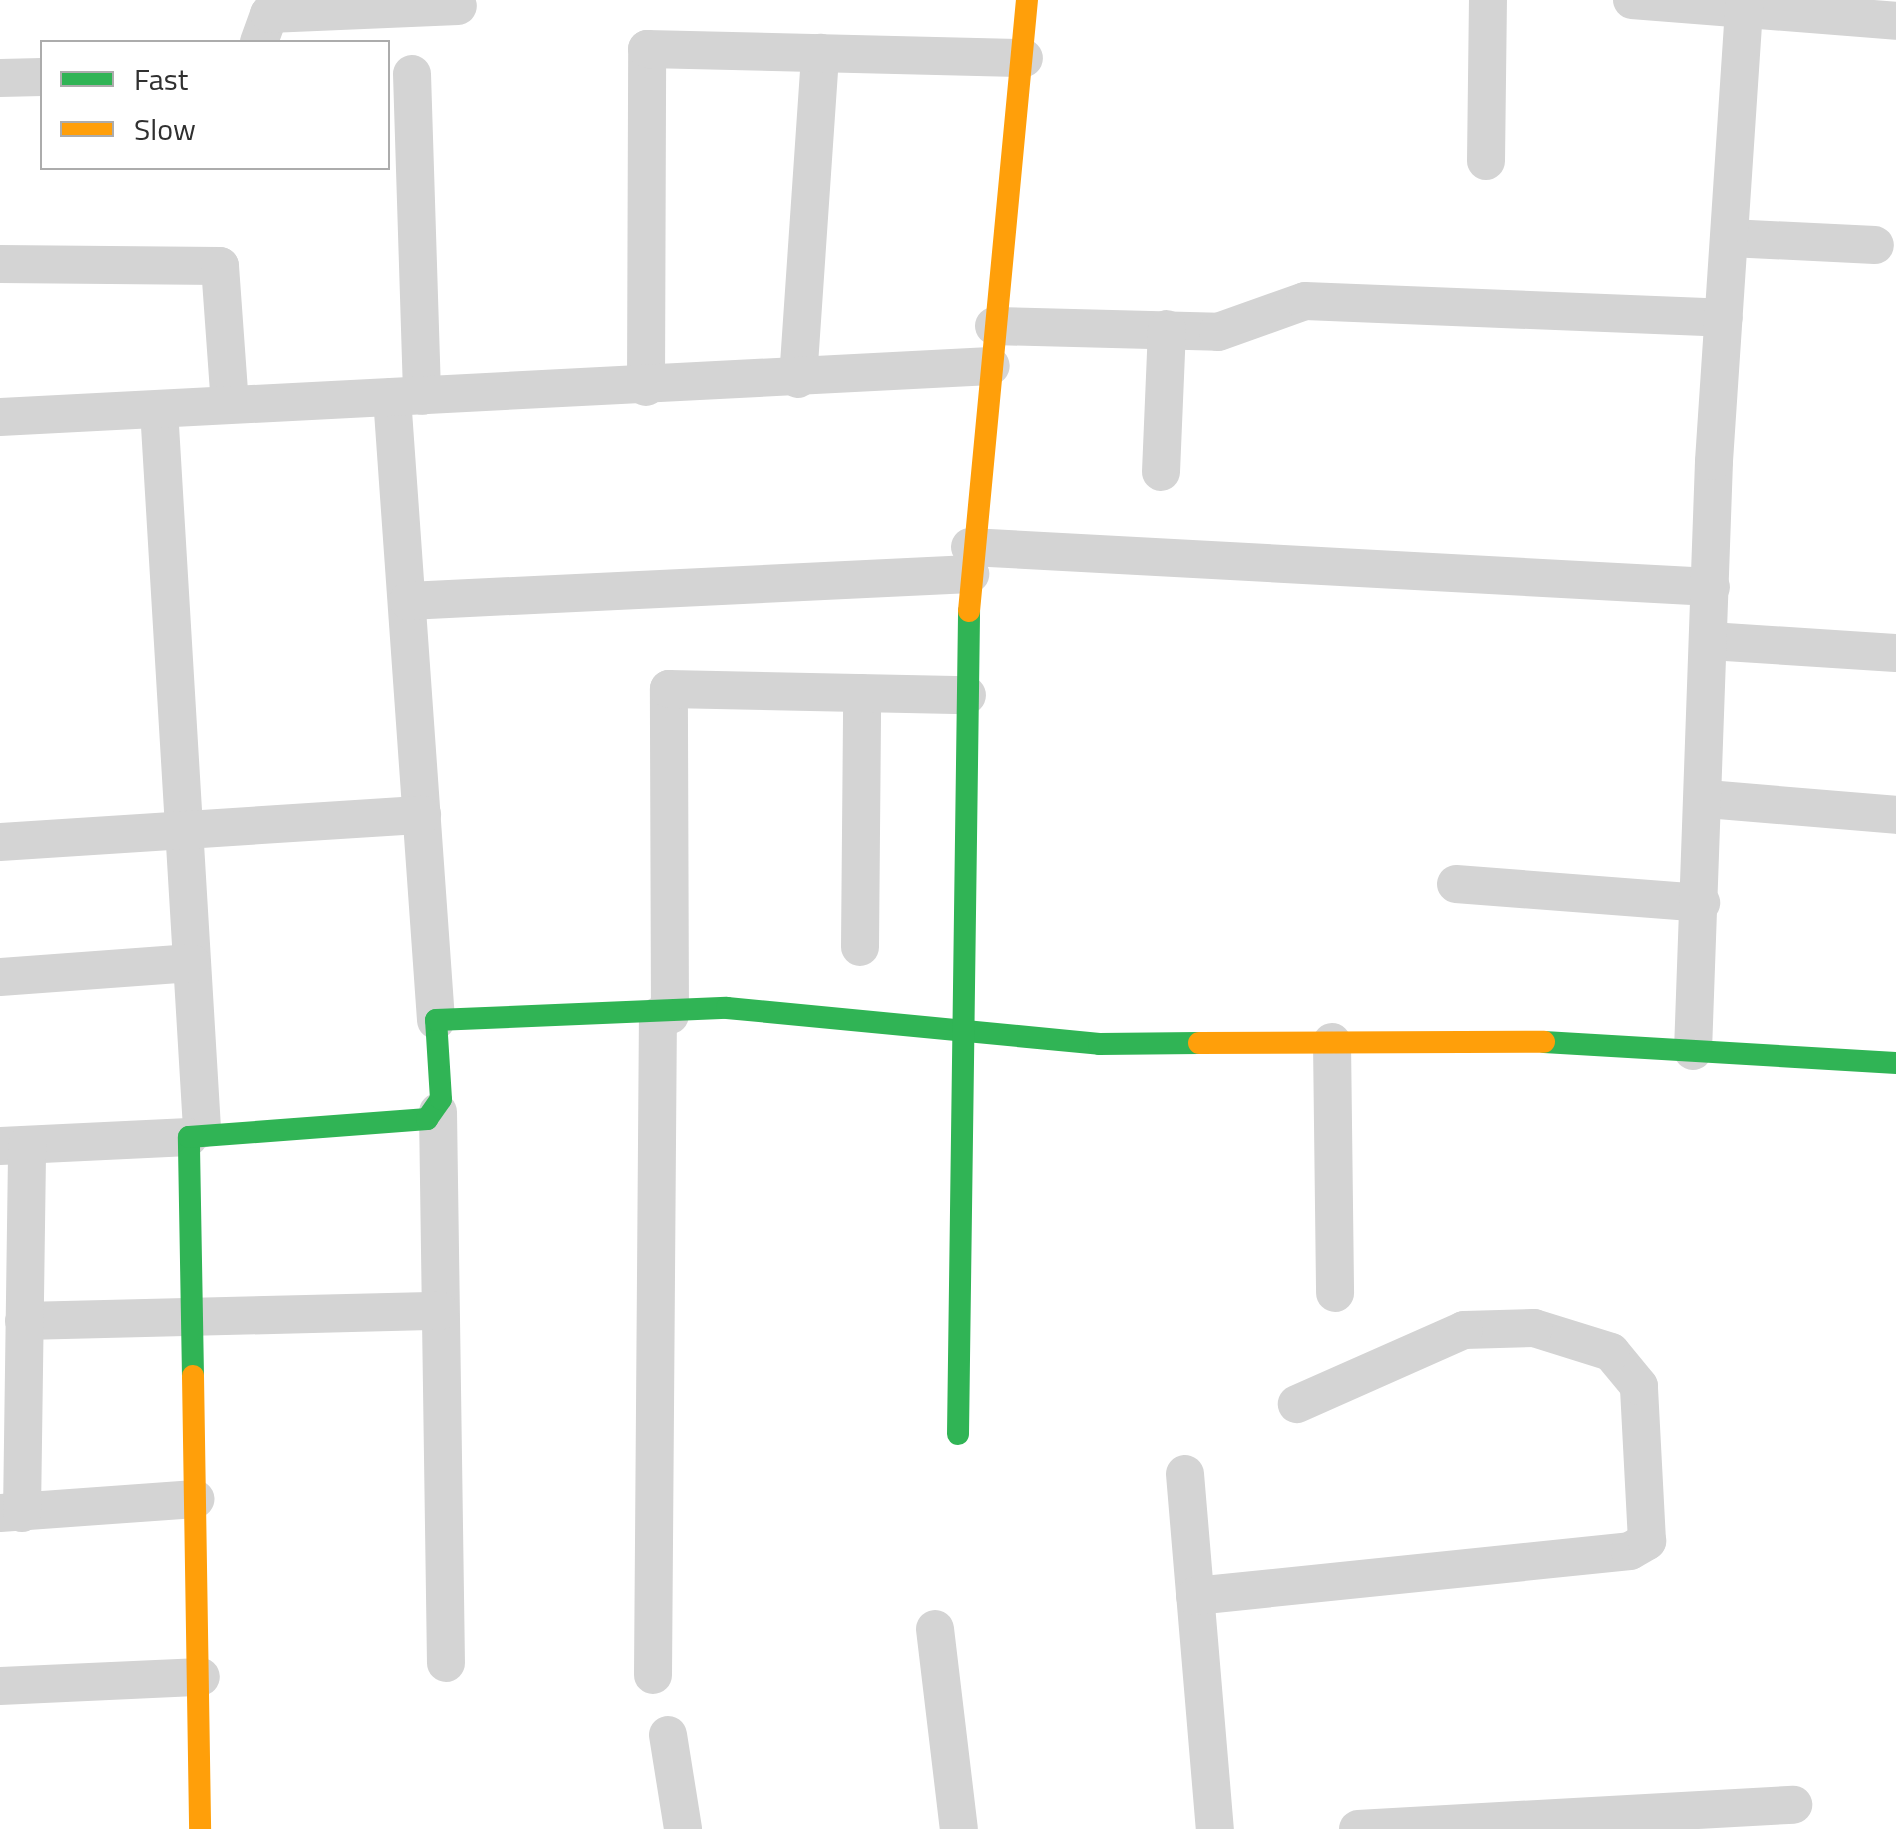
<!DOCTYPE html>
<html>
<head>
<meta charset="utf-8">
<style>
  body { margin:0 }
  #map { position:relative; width:1896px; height:1829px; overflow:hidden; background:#fff; font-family:"Titillium Web",sans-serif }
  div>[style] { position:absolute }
  .street>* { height:38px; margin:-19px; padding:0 19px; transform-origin:19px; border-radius:19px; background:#d4d4d4 }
  .fast>* { height:22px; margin:-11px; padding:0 11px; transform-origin:11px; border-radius:11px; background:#30b455 }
  .slow>* { height:22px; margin:-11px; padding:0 11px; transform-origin:11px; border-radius:11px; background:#ff9f0a }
  span { translate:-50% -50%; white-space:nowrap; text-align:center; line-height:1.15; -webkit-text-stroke:10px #fff; paint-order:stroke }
  .legend { position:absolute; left:40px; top:40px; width:350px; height:130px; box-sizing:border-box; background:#fff; border:2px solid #acacac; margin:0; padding:12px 18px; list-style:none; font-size:30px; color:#303030 }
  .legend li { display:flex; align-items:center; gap:20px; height:50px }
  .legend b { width:50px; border:2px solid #acacac }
</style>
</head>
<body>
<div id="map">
  <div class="street">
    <div style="left:1632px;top:0;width:265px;rotate:4.5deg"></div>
    <div style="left:259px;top:42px;width:30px;rotate:-70deg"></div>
    <div style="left:269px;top:14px;width:189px;rotate:-2.4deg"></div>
    <div style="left:412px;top:74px;width:322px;rotate:88.2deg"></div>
    <div style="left:0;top:78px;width:42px;rotate:-1.4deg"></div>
    <div style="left:1486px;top:161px;width:161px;rotate:-89.3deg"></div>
    <div style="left:1730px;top:238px;width:145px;rotate:2.8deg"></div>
    <div style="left:0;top:264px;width:220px;rotate:0.5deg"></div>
    <div style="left:220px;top:266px;width:139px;rotate:85.9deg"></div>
    <div style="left:994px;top:326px;width:224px;rotate:1.5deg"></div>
    <div style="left:1218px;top:332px;width:92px;rotate:-19.6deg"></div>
    <div style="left:1305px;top:301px;width:419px;rotate:2.3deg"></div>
    <div style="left:798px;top:379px;width:327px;rotate:-86.1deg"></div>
    <div style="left:646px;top:387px;width:338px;rotate:-89.8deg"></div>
    <div style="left:647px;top:49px;width:377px;rotate:1.4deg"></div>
    <div style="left:392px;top:397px;width:625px;rotate:85.96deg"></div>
    <div style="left:159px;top:409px;width:721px;rotate:86.58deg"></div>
    <div style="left:0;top:417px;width:992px;rotate:-2.95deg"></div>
    <div style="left:1161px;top:472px;width:143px;rotate:-87.6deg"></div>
    <div style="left:970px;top:547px;width:742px;rotate:3.09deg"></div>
    <div style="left:408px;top:601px;width:563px;rotate:-2.75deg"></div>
    <div style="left:1710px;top:641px;width:186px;rotate:3.7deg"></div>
    <div style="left:1707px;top:799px;width:190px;rotate:4.8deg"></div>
    <div style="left:0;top:842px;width:423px;rotate:-3.7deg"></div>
    <div style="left:1456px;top:884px;width:246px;rotate:4.4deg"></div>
    <div style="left:860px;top:947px;width:254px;rotate:-89.5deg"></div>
    <div style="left:0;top:977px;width:192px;rotate:-4.2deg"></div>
    <div style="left:670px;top:1015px;width:326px;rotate:-90.2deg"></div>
    <div style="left:669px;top:689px;width:298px;rotate:1.2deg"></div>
    <div style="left:1332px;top:1042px;width:251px;rotate:89.3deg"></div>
    <div style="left:1693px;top:1051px;width:590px;rotate:-87.96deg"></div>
    <div style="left:1714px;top:461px;width:462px;rotate:-86.2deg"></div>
    <div style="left:438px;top:1112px;width:551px;rotate:89.17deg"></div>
    <div style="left:0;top:1146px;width:189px;rotate:-2.7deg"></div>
    <div style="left:24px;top:1321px;width:416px;rotate:-1.4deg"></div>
    <div style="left:1185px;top:1474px;width:356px;rotate:85.2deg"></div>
    <div style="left:0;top:1513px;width:196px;rotate:-4.1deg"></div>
    <div style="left:22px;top:1513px;width:368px;rotate:-89.2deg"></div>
    <div style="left:1195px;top:1596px;width:437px;rotate:-5.9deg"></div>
    <div style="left:1630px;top:1551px;width:20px;rotate:-30deg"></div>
    <div style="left:1647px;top:1541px;width:155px;rotate:-93deg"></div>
    <div style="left:1639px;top:1386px;width:44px;rotate:-129.5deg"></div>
    <div style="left:1611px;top:1352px;width:81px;rotate:-162.7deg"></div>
    <div style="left:1534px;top:1328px;width:70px;rotate:178.4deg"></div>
    <div style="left:1464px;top:1330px;width:183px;rotate:156.1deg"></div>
    <div style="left:935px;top:1629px;width:201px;rotate:83.2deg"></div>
    <div style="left:653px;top:1675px;width:659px;rotate:-89.57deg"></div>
    <div style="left:0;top:1686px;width:201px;rotate:-2.6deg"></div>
    <div style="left:668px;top:1735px;width:95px;rotate:80.9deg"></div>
    <div style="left:1358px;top:1829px;width:436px;rotate:-3.2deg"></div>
  </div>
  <div class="fast">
    <div style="left:1544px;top:1042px;width:353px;rotate:3.4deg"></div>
    <div style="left:193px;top:1376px;width:239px;rotate:-91deg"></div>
    <div style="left:189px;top:1137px;width:239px;rotate:-4.3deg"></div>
    <div style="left:427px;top:1119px;width:24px;rotate:-55deg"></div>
    <div style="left:441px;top:1099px;width:79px;rotate:-93.6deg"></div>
    <div style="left:436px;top:1020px;width:291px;rotate:-2.4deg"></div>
    <div style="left:727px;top:1008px;width:374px;rotate:5.5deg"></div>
    <div style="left:1099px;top:1044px;width:100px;rotate:-0.6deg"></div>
    <div style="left:958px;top:1434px;width:823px;rotate:-89.23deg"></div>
  </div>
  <div class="slow">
    <div style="left:969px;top:611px;width:614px;rotate:-84.58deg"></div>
    <div style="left:1199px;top:1043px;width:345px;rotate:-0.2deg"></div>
    <div style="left:193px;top:1376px;width:453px;rotate:89.1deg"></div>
  </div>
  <ul class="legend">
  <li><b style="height:12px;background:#30b455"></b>Fast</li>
  <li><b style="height:12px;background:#ff9f0a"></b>Slow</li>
  </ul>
</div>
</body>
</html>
